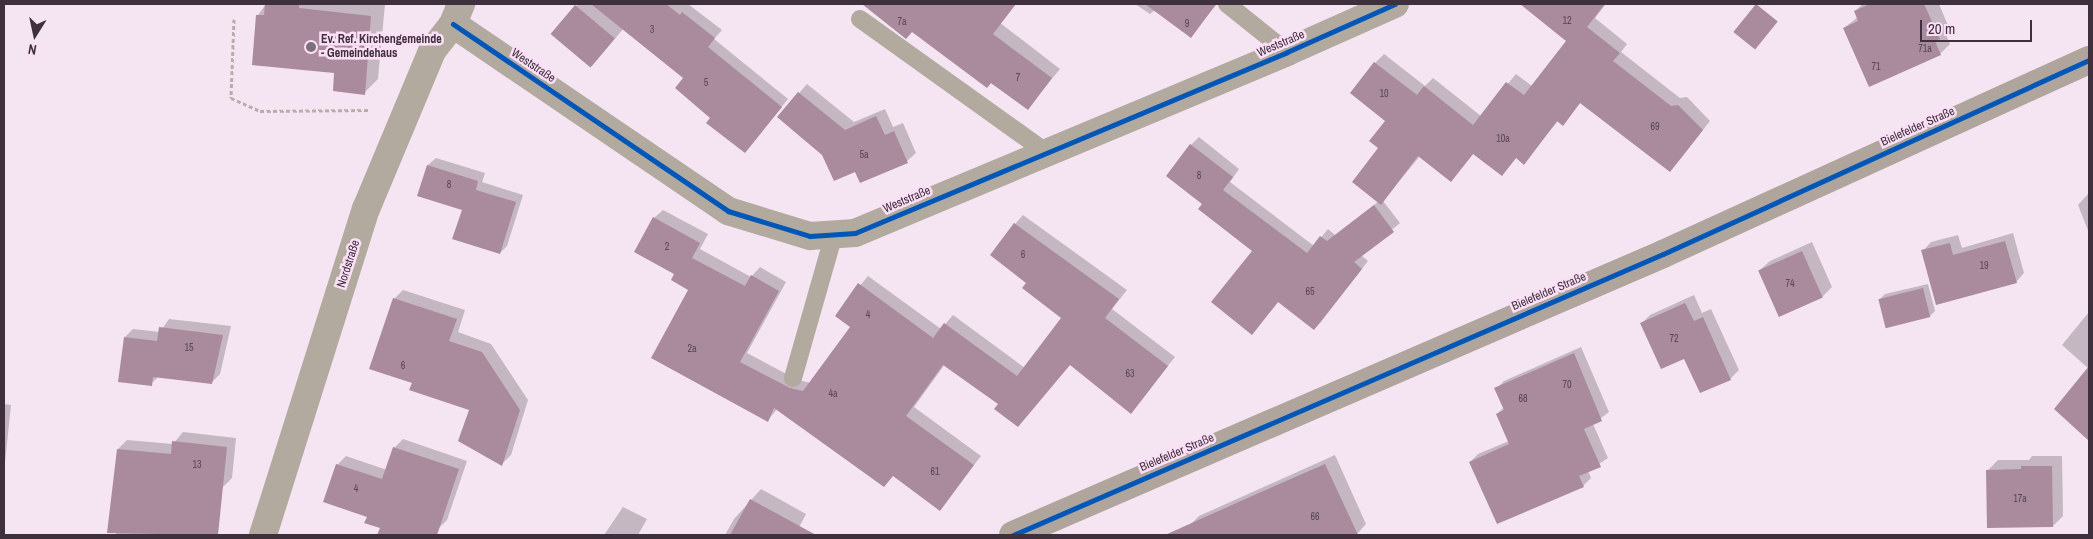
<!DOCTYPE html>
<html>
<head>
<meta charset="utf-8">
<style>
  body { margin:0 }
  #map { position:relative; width:2093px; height:539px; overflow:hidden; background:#f5e5f2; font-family:"Archivo Narrow",sans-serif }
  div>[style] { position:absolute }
  .shadow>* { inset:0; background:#0003 }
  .building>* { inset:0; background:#a98b9d; transform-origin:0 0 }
  .path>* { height:3px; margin-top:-1.5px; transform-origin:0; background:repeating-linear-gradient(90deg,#b7aeac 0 4px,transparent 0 6.5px) }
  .service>* { height:18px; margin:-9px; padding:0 9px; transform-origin:9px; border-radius:9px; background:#b2a99f }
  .minor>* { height:28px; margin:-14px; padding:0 14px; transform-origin:14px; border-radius:14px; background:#b2a99f }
  .secondary>* { height:28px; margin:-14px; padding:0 14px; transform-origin:14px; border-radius:14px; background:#b0a59d }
  .cycleway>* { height:5px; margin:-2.5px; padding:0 2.5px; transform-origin:2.5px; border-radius:2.5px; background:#0057b8 }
  .dots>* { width:14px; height:14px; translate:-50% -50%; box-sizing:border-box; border:2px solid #fbdff6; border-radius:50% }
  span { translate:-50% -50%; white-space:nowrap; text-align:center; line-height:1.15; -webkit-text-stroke:5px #fbdff6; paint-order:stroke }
  .number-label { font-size:10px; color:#594754 }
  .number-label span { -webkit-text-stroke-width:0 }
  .poi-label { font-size:12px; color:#3e303c; font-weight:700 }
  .left { translate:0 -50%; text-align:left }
  .street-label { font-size:12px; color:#3e303c }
  .frame { position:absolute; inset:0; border:5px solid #3e303c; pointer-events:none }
  .north { position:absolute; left:10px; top:10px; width:50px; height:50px; -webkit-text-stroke:4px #fbdff6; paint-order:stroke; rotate:190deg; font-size:14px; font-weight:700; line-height:20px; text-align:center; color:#3e303c }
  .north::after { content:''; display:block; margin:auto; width:18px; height:22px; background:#3e303c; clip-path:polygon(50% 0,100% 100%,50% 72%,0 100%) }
  .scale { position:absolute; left:1920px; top:20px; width:112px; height:22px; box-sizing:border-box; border:2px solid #3e303c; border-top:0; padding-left:6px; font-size:15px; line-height:18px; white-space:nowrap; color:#3e303c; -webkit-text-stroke:4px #fbdff6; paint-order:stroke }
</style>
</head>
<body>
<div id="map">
  <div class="shadow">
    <div style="clip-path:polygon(266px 4px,385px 4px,378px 79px,364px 93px,258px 15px)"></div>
    <div style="clip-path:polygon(578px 4px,688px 4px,722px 30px,714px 39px,788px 99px,745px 152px,712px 117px,685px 78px,624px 28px,592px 66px,553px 35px)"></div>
    <div style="clip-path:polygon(864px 4px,968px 4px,983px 16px,986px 12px,1060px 69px,1028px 108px,912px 31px,906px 37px)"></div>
    <div style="clip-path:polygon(1135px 4px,1217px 4px,1191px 36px,1155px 10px,1150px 14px)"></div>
    <div style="clip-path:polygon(1539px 4px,1603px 4px,1605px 5px,1595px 18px,1627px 44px,1621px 52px,1680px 98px,1687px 97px,1710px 121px,1678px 162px,1670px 171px,1581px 102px,1562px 124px,1558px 121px,1524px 163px,1517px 157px,1502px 174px,1474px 153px,1451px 180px,1420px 156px,1383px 201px,1400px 223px,1361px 255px,1368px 261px,1321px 322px,1314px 329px,1279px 301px,1252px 334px,1253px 250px,1204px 203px,1168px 175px,1191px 145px,1199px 137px,1239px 169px,1230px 182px,1314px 246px,1328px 229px,1335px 235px,1379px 201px,1380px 148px,1386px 121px,1352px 93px,1375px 63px,1384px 54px,1425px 86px,1433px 78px,1481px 116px,1516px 74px,1532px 86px,1568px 40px,1532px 12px)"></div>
    <div style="clip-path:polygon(1863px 4px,1939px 4px,1949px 28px,1945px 32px,1950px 44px,1940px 54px,1844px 28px,1858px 17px,1855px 11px)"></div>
    <div style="clip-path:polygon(807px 84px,854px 122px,885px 109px,893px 127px,903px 123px,916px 153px,907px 161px,861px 182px,856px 171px,823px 154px,779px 116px)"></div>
    <div style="clip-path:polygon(436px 158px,485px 173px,482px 182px,523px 195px,507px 246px,500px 253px,463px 209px,419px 196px,428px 165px)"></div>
    <div style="clip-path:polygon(2088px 194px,2089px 194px,2089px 233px,2078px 205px)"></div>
    <div style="clip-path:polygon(663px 210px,708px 234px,700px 249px,751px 277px,760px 267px,786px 282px,747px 353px,798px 380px,811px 383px,852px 326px,836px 315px,868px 276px,941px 329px,953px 315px,1025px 368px,1063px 318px,1028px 283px,1015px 224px,1023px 215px,1127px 290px,1112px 309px,1175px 357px,1131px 412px,1071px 364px,999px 404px,945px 364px,914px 407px,981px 456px,940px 509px,893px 475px,778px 408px,768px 420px,690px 290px,676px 274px,654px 218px)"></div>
    <div style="clip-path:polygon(2013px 233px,2024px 273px,2016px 282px,1923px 251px,1931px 242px,1958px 235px,1962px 248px)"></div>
    <div style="clip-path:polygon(1812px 242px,1832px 287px,1822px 297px,1759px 271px,1770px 261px)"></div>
    <div style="clip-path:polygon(1928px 284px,1935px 311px,1930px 316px,1879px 300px,1885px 294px)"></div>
    <div style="clip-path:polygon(403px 290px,465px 310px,458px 332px,491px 344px,528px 400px,511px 455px,502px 464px,471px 409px,413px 382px,394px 299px)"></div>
    <div style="clip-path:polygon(1694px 295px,1702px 313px,1711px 309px,1739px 370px,1730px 379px,1685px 357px,1642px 323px,1650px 315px)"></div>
    <div style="clip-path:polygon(2089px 312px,2089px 369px,2062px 345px)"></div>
    <div style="clip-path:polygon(169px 319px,231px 326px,220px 374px,211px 383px,159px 376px,151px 384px,125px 337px,133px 329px,160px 332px)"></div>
    <div style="clip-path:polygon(1581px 347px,1609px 412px,1593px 424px,1608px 458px,1588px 471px,1591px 478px,1583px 486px,1470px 462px,1478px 454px,1509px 441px,1497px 414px,1504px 407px,1496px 389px,1504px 381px)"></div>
    <div style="clip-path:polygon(2084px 375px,2089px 380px,2089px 439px,2056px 409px)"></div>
    <div style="clip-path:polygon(4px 404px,11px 405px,4px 472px)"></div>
    <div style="clip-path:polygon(183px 432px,236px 438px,232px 478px,222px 488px,205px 494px,202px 535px,116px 535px,118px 449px,127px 440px,173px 444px)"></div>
    <div style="clip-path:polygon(403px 439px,467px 461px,447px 520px,438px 529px,422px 522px,417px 535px,379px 535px,381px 528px,368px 517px,337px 465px,346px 456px,387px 470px,394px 448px)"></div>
    <div style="clip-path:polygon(1335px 455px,1366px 524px,1357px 534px,1194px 535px,1190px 525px,1199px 516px)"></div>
    <div style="clip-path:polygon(2032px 456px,2062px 456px,2063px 516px,2053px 526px,1988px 470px,1998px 460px,2029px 460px)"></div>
    <div style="clip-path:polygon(761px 489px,806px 514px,795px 535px,725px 535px,734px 519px)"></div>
    <div style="clip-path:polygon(623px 507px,647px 519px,638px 535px,604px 535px)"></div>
  </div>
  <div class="building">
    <div style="clip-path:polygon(265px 4px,299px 4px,299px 8px,371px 16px,365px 95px,333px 91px,334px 73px,252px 65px,256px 15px,264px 15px)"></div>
    <div style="clip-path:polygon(591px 4px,666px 4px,680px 15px,682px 12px,715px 38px,708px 47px,782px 107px,745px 153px,706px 123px,710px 118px,675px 88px,683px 78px)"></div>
    <div style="clip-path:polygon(862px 4px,1016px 4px,993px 34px,1052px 78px,1028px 110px,991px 83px,987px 88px,912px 32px,906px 39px)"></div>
    <div style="clip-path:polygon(1145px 4px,1216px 4px,1191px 38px)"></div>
    <div style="clip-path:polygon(1520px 4px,1605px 4px,1587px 27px,1620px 53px,1613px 61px,1671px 106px,1678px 105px,1703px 130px,1670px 172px,1580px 103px,1563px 126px,1557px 121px,1524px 165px,1516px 158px,1502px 176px,1473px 154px,1451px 182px,1418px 156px,1381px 205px,1352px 182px,1378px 148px,1369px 141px,1385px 121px,1350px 93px,1374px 62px,1417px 95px,1424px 86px,1473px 125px,1506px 82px,1524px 95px,1566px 41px)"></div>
    <div style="left:1756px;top:4px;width:28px;height:36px;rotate:39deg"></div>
    <div style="clip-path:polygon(1870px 4px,1924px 4px,1940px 39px,1935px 41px,1941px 55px,1869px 87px,1843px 28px,1858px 21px,1854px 11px)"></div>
    <div style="left:575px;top:5px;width:52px;height:38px;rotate:40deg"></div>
    <div style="clip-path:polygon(798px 92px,845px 130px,876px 116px,885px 135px,894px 131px,908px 163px,860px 183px,855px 172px,834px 181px,822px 155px,777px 117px)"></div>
    <div style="clip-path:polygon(1190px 144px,1233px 177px,1223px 190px,1307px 253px,1320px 236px,1327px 241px,1374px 205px,1394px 232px,1354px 262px,1362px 269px,1314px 330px,1278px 302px,1252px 335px,1211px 302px,1252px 251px,1198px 209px,1202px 204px,1166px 176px)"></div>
    <div style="clip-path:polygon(427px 165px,478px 181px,476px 190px,516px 202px,500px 254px,452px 239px,462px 210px,417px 196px)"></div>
    <div style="clip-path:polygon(653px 217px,700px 243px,692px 258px,745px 286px,751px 275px,779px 291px,740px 362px,790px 388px,803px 391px,850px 327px,835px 316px,858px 283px,933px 338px,944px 323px,1017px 376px,1061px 318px,1022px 288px,1026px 283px,990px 255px,1014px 223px,1119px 299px,1105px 318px,1168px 366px,1131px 414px,1070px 365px,1018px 427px,994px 409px,998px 404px,943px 365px,906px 416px,974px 465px,940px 511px,893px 476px,884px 487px,774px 408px,768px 422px,651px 358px,688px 290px,671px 280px,674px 274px,634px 252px)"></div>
    <div style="clip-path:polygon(2005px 241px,2017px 283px,1936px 305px,1921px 250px,1950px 243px,1953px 255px)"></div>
    <div style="left:1802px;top:251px;width:51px;height:48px;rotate:66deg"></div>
    <div style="left:1923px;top:288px;width:30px;height:46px;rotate:76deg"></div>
    <div style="clip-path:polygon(393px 298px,457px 319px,449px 341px,482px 352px,520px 410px,502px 466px,458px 441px,469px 410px,409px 390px,412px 383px,369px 369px)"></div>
    <div style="clip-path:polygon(1685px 303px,1694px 321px,1703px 317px,1731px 380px,1700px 393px,1684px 359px,1661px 369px,1640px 323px)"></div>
    <div style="clip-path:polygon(159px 327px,223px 335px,212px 384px,153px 377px,152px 386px,118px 382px,124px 337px,157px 341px)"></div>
    <div style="clip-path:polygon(1574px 353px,1602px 421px,1584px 429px,1601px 467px,1579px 476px,1584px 487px,1497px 524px,1469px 462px,1509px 444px,1496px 414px,1504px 410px,1494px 388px)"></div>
    <div style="clip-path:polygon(2089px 366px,2089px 441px,2054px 409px)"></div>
    <div style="clip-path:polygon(172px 441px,227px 447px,218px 535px,107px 533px,117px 449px,171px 454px)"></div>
    <div style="clip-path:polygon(393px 447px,459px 469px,437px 535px,377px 535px,380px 528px,364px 523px,367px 517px,323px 502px,336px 464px,382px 479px)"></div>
    <div style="clip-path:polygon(1325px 464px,1358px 535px,1165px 535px,1252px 496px)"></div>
    <div style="clip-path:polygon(2021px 466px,2052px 466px,2053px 527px,1987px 528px,1986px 470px,2021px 469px)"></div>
    <div style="clip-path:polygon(750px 499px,816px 535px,730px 535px)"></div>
  </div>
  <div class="path">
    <div style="left:234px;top:19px;width:79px;rotate:92.2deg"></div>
    <div style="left:231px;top:98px;width:32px;rotate:24deg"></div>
    <div style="left:260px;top:111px;width:110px;rotate:-0.5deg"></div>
  </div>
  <div class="service">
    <div style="left:1227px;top:4px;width:77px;rotate:38.7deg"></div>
    <div style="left:860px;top:19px;width:229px;rotate:35.6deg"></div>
    <div style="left:793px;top:378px;width:150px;rotate:-74.1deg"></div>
  </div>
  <div class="minor">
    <div style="left:453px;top:24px;width:333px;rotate:34.2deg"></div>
    <div style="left:728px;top:211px;width:86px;rotate:17deg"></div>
    <div style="left:810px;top:236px;width:45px;rotate:-3.8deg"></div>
    <div style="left:855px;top:233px;width:468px;rotate:-22.7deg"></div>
    <div style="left:1287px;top:52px;width:118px;rotate:-24deg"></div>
    <div style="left:263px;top:535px;width:342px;rotate:-72.5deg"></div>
    <div style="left:366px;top:209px;width:171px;rotate:-67.3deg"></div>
    <div style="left:432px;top:51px;width:34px;rotate:-52deg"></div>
    <div style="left:453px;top:24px;width:22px;rotate:-68deg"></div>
  </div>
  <div class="secondary">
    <div style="left:1013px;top:535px;width:708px;rotate:-23.38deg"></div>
    <div style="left:1663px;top:254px;width:468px;rotate:-24.5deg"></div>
  </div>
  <div class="cycleway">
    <div style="left:453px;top:24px;width:333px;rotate:34.2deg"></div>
    <div style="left:728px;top:211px;width:86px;rotate:17deg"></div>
    <div style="left:810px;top:236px;width:45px;rotate:-3.8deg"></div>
    <div style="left:855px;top:233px;width:468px;rotate:-22.7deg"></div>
    <div style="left:1287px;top:52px;width:118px;rotate:-24deg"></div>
    <div style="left:1013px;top:535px;width:708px;rotate:-23.38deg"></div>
    <div style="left:1663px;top:254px;width:468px;rotate:-24.5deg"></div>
  </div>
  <div class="dots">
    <div style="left:311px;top:47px;background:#7e6f7c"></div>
  </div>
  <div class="number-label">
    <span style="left:1567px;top:21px">12</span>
    <span style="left:902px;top:22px">7a</span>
    <span style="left:1187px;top:24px">9</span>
    <span style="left:652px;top:30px">3</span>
    <span style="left:1925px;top:49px">71a</span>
    <span style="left:1876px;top:67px">71</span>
    <span style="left:1018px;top:78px">7</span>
    <span style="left:706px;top:83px">5</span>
    <span style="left:1384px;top:94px">10</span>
    <span style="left:1655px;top:127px">69</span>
    <span style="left:1503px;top:139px">10a</span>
    <span style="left:864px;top:155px">5a</span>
    <span style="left:1199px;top:176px">8</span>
    <span style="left:449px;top:185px">8</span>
    <span style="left:667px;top:247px">2</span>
    <span style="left:1023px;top:255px">6</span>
    <span style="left:1984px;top:266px">19</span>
    <span style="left:1790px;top:284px">74</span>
    <span style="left:1310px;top:292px">65</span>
    <span style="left:868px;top:315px">4</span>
    <span style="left:1674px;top:339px">72</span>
    <span style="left:189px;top:348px">15</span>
    <span style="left:692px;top:349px">2a</span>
    <span style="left:403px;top:366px">6</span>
    <span style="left:1130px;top:374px">63</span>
    <span style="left:1567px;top:385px">70</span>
    <span style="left:833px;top:394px">4a</span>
    <span style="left:1523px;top:399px">68</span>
    <span style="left:197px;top:465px">13</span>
    <span style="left:935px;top:472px">61</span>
    <span style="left:356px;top:489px">4</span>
    <span style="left:2020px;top:499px">17a</span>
    <span style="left:1315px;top:517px">66</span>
  </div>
  <div class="poi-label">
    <span class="left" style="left:321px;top:47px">Ev. Ref. Kirchengemeinde<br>- Gemeindehaus</span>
  </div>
  <div class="street-label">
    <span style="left:1281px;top:44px;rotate:-23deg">Weststraße</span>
    <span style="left:533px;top:66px;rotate:34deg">Weststraße</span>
    <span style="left:1918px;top:127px;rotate:-24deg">Bielefelder Straße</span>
    <span style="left:907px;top:200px;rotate:-23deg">Weststraße</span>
    <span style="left:349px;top:264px;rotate:-72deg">Nordstraße</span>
    <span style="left:1549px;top:292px;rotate:-23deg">Bielefelder Straße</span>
    <span style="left:1177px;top:453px;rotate:-23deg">Bielefelder Straße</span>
  </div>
  <div class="frame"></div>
  <div class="north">N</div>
  <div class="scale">20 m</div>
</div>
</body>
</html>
